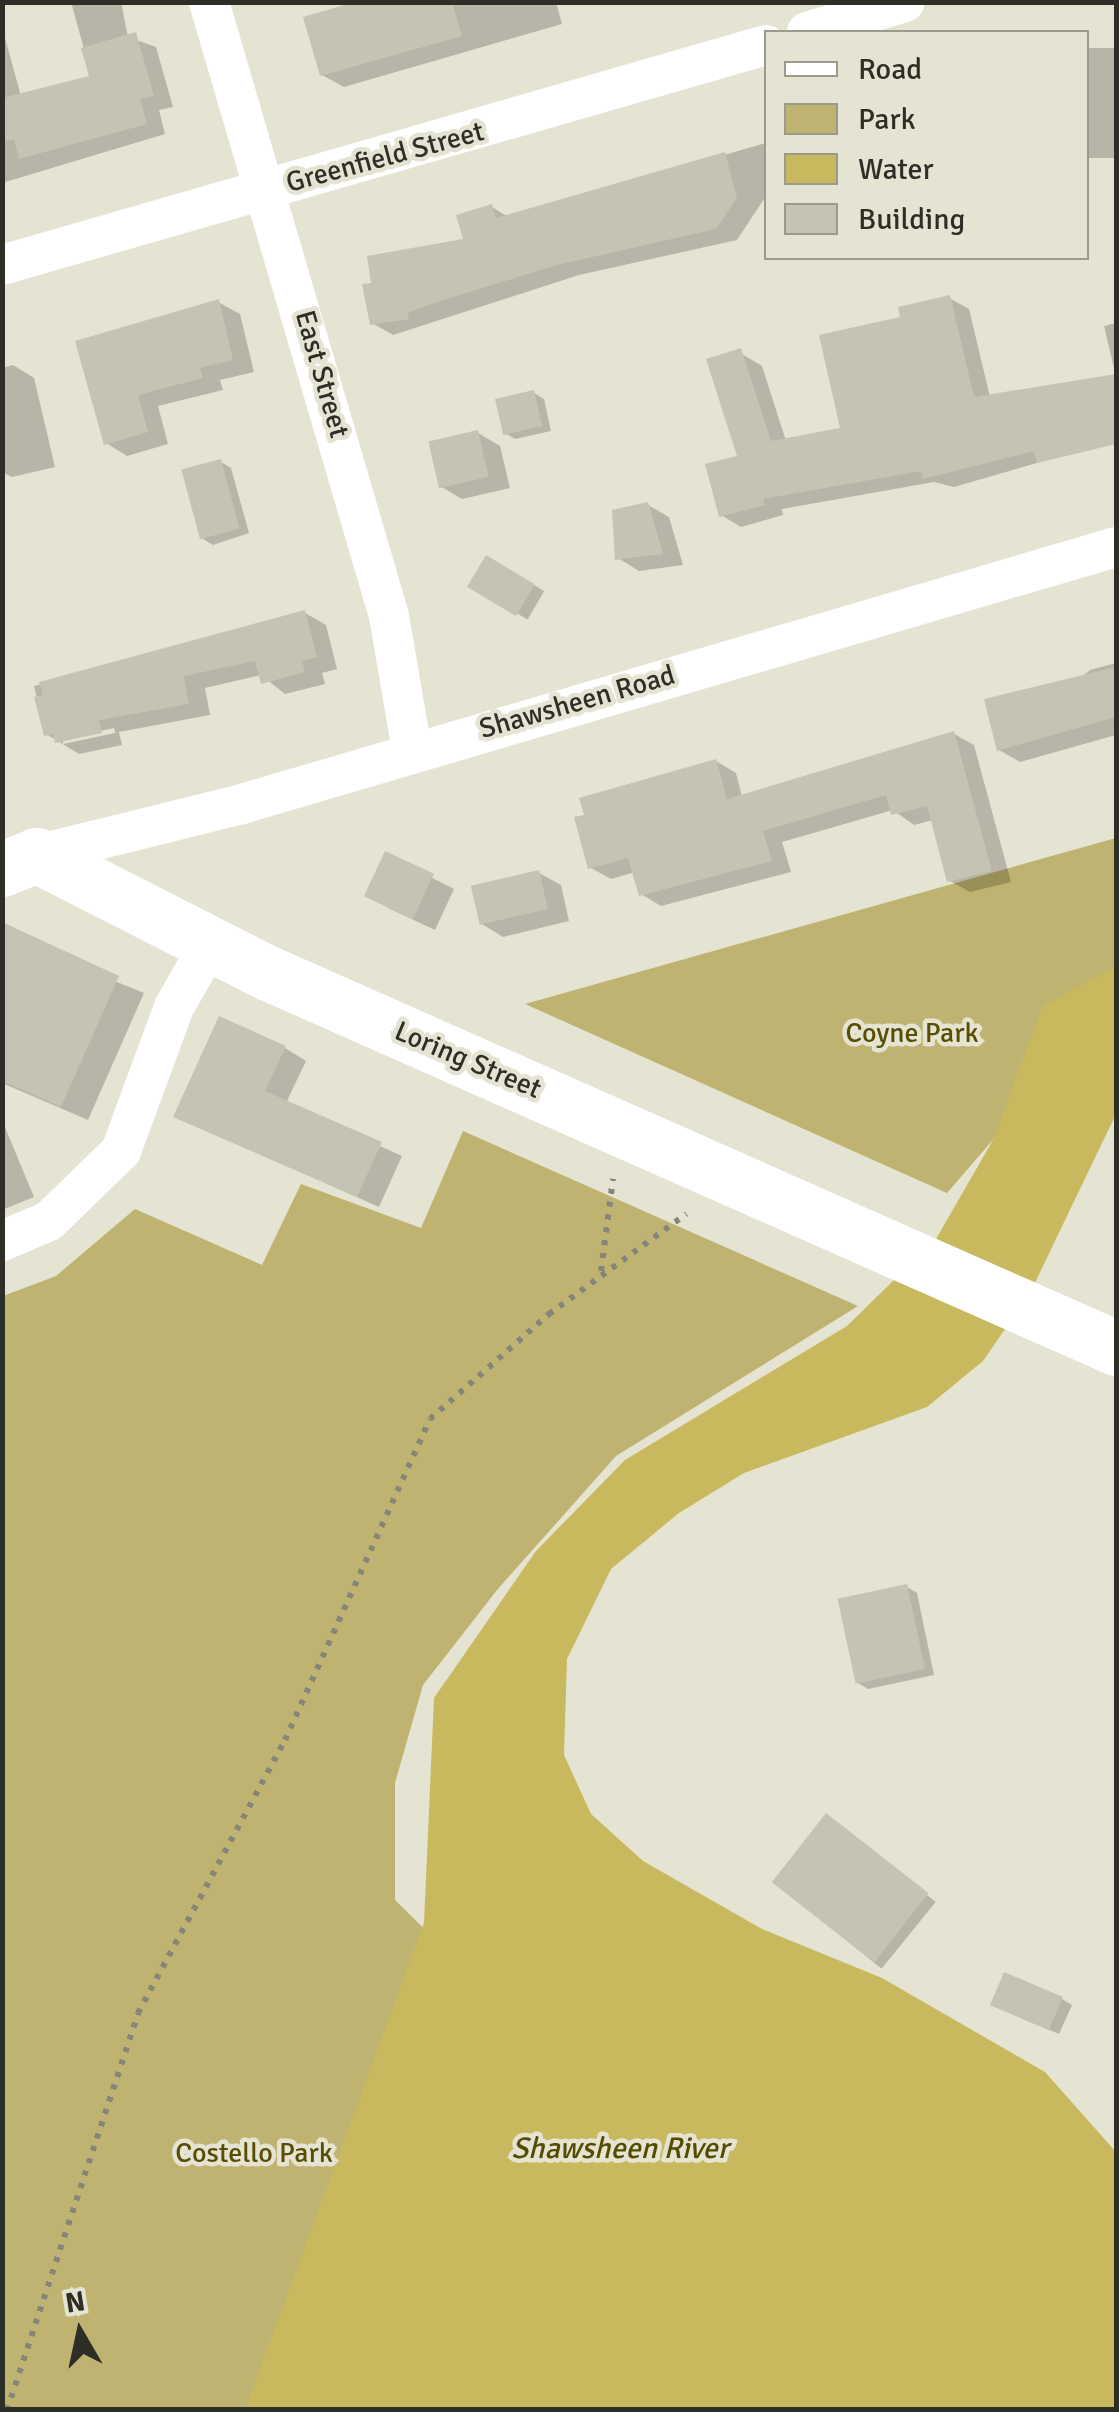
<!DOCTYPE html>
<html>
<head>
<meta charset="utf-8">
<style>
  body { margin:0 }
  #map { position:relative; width:1119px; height:2412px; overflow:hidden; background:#e5e3d1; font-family:Signika,sans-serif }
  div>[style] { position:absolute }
  .green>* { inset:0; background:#beb370 }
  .water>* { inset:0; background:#c8b95e }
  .shadow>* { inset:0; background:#0003; transform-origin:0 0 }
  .building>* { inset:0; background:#c5c3b1; transform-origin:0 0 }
  .path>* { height:6px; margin-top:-3px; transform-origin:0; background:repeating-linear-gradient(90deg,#868579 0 5px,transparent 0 13px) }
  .minor>* { height:40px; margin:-20px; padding:0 20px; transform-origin:20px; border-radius:20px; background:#fff }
  .secondary>* { height:55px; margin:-27.5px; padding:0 27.5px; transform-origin:27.5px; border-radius:27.5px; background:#fff }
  span { translate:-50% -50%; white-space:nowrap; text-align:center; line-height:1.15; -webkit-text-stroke:9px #e5e3d1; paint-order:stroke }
  .street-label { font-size:28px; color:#2e2d26 }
  .park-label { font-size:28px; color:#584d01 }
  .water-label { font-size:30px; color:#564c00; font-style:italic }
  .frame { position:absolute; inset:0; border:5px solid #2e2d26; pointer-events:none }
  .legend { position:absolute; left:764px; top:30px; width:325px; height:230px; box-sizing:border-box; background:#e5e3d1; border:2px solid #9c9a8d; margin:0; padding:12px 18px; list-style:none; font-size:30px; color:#2e2d26 }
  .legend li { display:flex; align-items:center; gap:20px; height:50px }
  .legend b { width:50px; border:2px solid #9c9a8d }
  .north { position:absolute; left:30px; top:2282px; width:100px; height:100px; -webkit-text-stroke:8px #e5e3d1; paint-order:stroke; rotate:351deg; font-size:28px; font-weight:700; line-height:40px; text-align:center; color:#2e2d26 }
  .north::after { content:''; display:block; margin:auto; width:35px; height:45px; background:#2e2d26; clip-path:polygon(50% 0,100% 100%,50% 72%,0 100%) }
</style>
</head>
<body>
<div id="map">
  <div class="green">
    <div style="clip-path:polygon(1116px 838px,1116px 1027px,1073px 1047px,947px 1193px,525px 1004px)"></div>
    <div style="clip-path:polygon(463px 1131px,858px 1306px,616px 1456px,497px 1590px,423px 1685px,395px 1783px,395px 1900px,464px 1968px,1116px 2409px,3px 2410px,3px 1296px,56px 1276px,135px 1209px,262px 1265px,301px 1184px,421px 1228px)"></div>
  </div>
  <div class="water">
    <div style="clip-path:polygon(1116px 966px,1116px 1114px,1030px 1293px,983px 1361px,927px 1407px,744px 1473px,679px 1513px,611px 1569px,567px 1659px,564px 1755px,591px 1814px,643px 1861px,762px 1929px,882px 1978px,1045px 2072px,1116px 2152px,1116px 2409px,245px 2410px,424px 1923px,434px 1698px,536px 1551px,625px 1460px,847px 1326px,936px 1239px,993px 1140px,1043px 1006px)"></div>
  </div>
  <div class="shadow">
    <div style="clip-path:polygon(71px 2px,121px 2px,128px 37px,156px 47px,173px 107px,159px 110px,165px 134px,2px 183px,2px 27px,21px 96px,92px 78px)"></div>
    <div style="clip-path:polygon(365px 2px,556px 2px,562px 24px,344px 87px,322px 75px)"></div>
    <div style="left:1116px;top:48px;width:110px;height:31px;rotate:90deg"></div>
    <div style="clip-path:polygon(766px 143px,766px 196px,737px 240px,579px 275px,393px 335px,372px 323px,466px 241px,492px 207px,508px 217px)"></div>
    <div style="clip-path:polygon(949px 298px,969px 309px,990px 397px,1089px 448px,954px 487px,934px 482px,782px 509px,783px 515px,741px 527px,721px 515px,740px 457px,742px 354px,762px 366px,786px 441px,843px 429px,903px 319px)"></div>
    <div style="clip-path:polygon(218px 302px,240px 314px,254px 372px,220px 380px,223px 390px,158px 406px,168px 444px,127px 456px,106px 443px,78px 343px)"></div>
    <div style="clip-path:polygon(1116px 323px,1116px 377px,1104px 326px)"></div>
    <div style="clip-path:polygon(13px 365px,34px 378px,55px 467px,12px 477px,2px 472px,2px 368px)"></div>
    <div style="clip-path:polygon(534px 393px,544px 399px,551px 431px,515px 439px,505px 433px)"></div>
    <div style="clip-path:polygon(478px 433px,500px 446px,510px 488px,462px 499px,440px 486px)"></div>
    <div style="clip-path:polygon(221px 462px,231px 468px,249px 533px,213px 545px,203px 539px)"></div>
    <div style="clip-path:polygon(648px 505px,669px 517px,683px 565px,639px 571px,618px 558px)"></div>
    <div style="left:487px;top:558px;width:66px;height:33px;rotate:30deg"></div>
    <div style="clip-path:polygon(evenodd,305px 613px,326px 625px,337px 669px,322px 673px,325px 684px,285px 694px,261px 675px,205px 688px,210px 715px,119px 732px,122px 745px,79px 754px,46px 734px,34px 686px,305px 613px,114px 728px,115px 733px,63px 744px,63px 739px,114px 728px)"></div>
    <div style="clip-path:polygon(1116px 663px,1116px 735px,1020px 762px,999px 750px,1090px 670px)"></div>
    <div style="clip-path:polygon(954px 734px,974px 745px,1011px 882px,970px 892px,950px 881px,933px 820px,914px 825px,893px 810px,782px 842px,791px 872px,661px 906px,641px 894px,635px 872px,611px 879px,591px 868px,716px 761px,736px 773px,742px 797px)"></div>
    <div style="clip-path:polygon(386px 854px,454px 889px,435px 930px,388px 908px)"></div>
    <div style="clip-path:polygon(539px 873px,561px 885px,569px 921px,503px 937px,482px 924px)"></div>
    <div style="clip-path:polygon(2px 935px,144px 993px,88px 1120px,2px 1083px)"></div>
    <div style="clip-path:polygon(285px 1048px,306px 1061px,286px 1103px,402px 1156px,379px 1207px,176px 1116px)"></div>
    <div style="clip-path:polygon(2px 1120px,34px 1197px,2px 1210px)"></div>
    <div style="clip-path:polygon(907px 1587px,917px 1593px,934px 1675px,868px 1689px,858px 1683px)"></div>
    <div style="left:837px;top:1822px;width:127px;height:86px;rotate:39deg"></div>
    <div style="clip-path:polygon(1062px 1999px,1072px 2005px,1059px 2034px,1003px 2010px)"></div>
  </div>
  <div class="building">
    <div style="clip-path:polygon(355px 2px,452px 2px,462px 36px,320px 76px,303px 17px)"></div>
    <div style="clip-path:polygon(136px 32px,154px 96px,140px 99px,147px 124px,19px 159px,14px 139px,2px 142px,2px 98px,89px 76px,81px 48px)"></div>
    <div style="clip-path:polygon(725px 152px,737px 198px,716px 229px,557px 265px,428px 305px,408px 313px,409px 319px,370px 325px,362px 284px,371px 283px,367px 256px,463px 239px,456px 215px,492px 204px,496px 218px)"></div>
    <div style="clip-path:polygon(950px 295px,974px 397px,1116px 374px,1116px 444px,1037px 463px,1034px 451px,923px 479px,921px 471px,763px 499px,765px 505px,719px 517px,705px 464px,737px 456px,706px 359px,741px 348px,771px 441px,840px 428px,819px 335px,900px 317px,898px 307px)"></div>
    <div style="clip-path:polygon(219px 299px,233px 360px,200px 368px,203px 378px,138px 395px,148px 432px,104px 445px,75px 341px)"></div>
    <div style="left:534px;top:390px;width:37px;height:40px;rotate:77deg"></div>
    <div style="left:478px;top:430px;width:48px;height:51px;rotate:77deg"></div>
    <div style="left:221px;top:459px;width:72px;height:41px;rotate:75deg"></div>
    <div style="clip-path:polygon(648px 502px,663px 554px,615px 560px,612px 510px)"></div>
    <div style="left:486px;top:555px;width:57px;height:37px;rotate:31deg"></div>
    <div style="clip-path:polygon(305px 610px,317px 657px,302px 661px,305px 672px,261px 684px,255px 661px,184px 676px,189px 704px,99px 720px,102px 733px,55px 743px,53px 734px,44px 736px,34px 697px,43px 695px,39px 682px)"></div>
    <div style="clip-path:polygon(1116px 667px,1116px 717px,997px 751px,984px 699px)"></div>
    <div style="clip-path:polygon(954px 731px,992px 871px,947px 882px,927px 806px,891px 815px,886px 795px,763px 831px,772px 861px,639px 896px,628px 858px,588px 869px,574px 817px,584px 815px,579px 798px,716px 759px,727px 799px)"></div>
    <div style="left:385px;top:851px;width:54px;height:50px;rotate:25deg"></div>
    <div style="left:539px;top:870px;width:40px;height:70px;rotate:77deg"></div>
    <div style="clip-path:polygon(2px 922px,119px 976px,61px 1107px,2px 1081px)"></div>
    <div style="clip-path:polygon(219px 1016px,286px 1046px,265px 1091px,382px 1142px,357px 1197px,173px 1117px)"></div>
    <div style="left:907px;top:1584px;width:87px;height:71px;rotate:78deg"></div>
    <div style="left:826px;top:1813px;width:130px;height:88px;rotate:38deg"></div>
    <div style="left:1004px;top:1972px;width:64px;height:36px;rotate:23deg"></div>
  </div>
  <div class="path">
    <div style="left:601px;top:1271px;width:93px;rotate:-82.6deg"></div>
    <div style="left:7px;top:2410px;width:418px;rotate:-71.7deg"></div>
    <div style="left:138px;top:2013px;width:310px;rotate:-61.7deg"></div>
    <div style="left:285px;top:1740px;width:352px;rotate:-65.7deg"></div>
    <div style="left:430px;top:1419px;width:159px;rotate:-41.4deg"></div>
    <div style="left:549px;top:1314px;width:170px;rotate:-36.1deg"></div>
  </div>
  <div class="minor">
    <div style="left:209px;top:2px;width:640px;rotate:73.66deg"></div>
    <div style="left:389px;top:616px;width:136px;rotate:80.3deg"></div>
    <div style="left:807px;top:32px;width:102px;rotate:-17deg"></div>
    <div style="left:2px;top:265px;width:795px;rotate:-16.06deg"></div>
    <div style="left:36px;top:855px;width:212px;rotate:-13.9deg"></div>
    <div style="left:242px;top:804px;width:911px;rotate:-16.39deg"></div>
    <div style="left:2px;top:1241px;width:51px;rotate:-23.1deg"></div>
    <div style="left:49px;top:1221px;width:100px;rotate:-44.2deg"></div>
    <div style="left:121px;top:1151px;width:153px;rotate:-69.8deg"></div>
    <div style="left:174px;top:1007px;width:70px;rotate:-60.2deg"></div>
  </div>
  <div class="secondary">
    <div style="left:2px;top:869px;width:37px;rotate:-22deg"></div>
    <div style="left:36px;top:855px;width:260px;rotate:27deg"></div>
    <div style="left:268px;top:973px;width:927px;rotate:23.86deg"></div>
  </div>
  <div class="street-label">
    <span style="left:385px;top:157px;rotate:-15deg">Greenfield Street</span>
    <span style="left:322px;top:374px;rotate:74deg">East Street</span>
    <span style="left:577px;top:702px;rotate:-16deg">Shawsheen Road</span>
    <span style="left:468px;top:1060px;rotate:23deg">Loring Street</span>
  </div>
  <div class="park-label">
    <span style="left:912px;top:1033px">Coyne Park</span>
    <span style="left:254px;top:2153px">Costello Park</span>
  </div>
  <div class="water-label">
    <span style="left:620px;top:2149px">Shawsheen River</span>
  </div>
  <div class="frame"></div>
  <ul class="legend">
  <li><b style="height:12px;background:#fff"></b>Road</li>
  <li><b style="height:28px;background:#beb370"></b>Park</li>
  <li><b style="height:28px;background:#c8b95e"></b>Water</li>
  <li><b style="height:28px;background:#c5c3b1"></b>Building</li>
  </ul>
  <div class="north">N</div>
</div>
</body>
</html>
